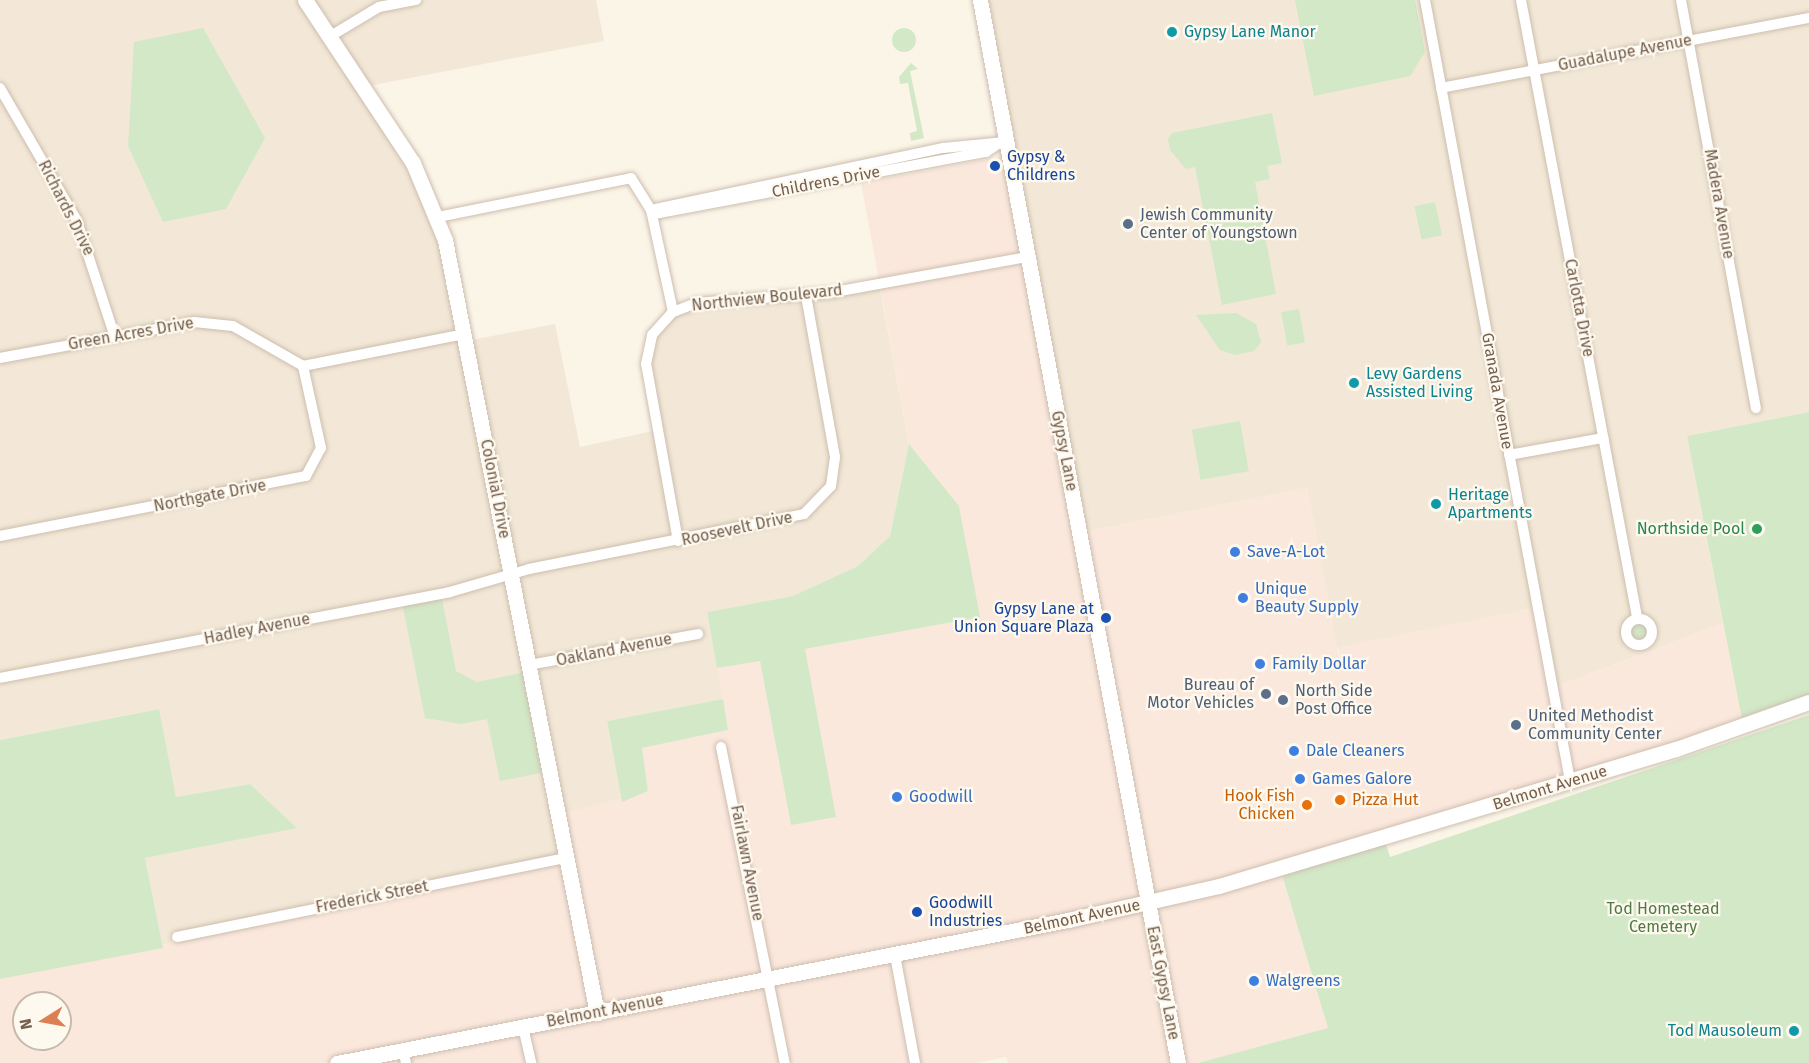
<!DOCTYPE html>
<html>
<head>
<meta charset="utf-8">
<style>
  body { margin:0 }
  #map { position:relative; width:1809px; height:1063px; overflow:hidden; background:#fbf5e8; font-family:"Fira Sans",sans-serif }
  div>[style] { position:absolute }
  .residential>* { inset:0; background:#f3e8d7 }
  .commercial>* { inset:0; background:#fbe8dd }
  .green>* { inset:0; background:#d2e8c7; transform-origin:0 0 }
  .round { border-radius:50% }
  .roads { filter:drop-shadow(0 0 2px #cdbeaf) drop-shadow(0 0 2px #cdbeaf) }
  .street>* { height:10px; margin:-5px; padding:0 5px; transform-origin:5px; border-radius:5px; background:#fff }
  .street>.ring { margin:-5px; padding:0; box-sizing:content-box; background:none; border:10px solid #fff; border-radius:50% }
  .secondary>* { height:15px; margin:-7.5px; padding:0 7.5px; transform-origin:7.5px; border-radius:7.5px; background:#fff }
  .dots>* { width:16px; height:16px; translate:-50% -50%; box-sizing:border-box; border:3px solid #fef9ef; border-radius:50% }
  span { translate:-50% -50%; white-space:nowrap; text-align:center; line-height:1.15; -webkit-text-stroke:4.5px #fef9ef; paint-order:stroke }
  .culture-label { font-size:16px; color:#0d838f }
  .left { translate:0 -50%; text-align:left }
  .right { translate:-100% -50%; text-align:right }
  .street-label { font-size:16px; color:#745e4d }
  .transit-label { font-size:16px; color:#164399 }
  .service-label { font-size:16px; color:#4e5e75 }
  .leisure-label { font-size:16px; color:#27864d }
  .shop-label { font-size:16px; color:#366cbe }
  .food-label { font-size:16px; color:#c56008 }
  .park-label { font-size:16px; color:#517946 }
  .north { position:absolute; left:12px; top:991px; width:60px; height:60px; box-sizing:border-box; background:#fef9ef; border:2px solid #c7bbae; border-radius:50%; rotate:259deg; font-size:16px; font-weight:700; line-height:24px; text-align:center; color:#745e4d }
  .north::after { content:''; display:block; margin:auto; width:21px; height:27px; background:#dd7f55; clip-path:polygon(50% 0,100% 100%,50% 72%,0 100%) }
</style>
</head>
<body>
<div id="map">
  <div class="residential">
    <div style="clip-path:polygon(0 0,596px 0,604px 41px,363px 87px,423px 181px,466px 341px,555px 324px,580px 447px,657px 430px,648px 345px,678px 309px,879px 284px,909px 444px,890px 536px,858px 566px,793px 596px,707px 612px,723px 699px,607px 721px,622px 802px,558px 815px,567px 858px,177px 937px,163px 948px,145px 858px,296px 827px,250px 784px,176px 797px,158px 709px,0 740px)"></div>
    <div style="clip-path:polygon(980px 0,1809px 0,1809px 412px,1687px 436px,1723px 623px,1553px 688px,1337px 648px,1307px 488px,1079px 533px)"></div>
  </div>
  <div class="commercial">
    <div style="clip-path:polygon(evenodd,1009px 155px,1079px 533px,1307px 488px,1342px 673px,1338px 647px,1537px 607px,1553px 688px,1723px 623px,1743px 725px,1280px 868px,1328px 1028px,1198px 1063px,1008px 1063px,1006px 1057px,977px 1063px,0 1063px,0 979px,566px 858px,558px 815px,648px 791px,642px 748px,728px 730px,717px 668px,760px 660px,791px 825px,805px 649px,979px 617px,959px 506px,909px 444px,861px 183px,1009px 155px,24px 1003px,60px 1003px,60px 1039px,24px 1039px,24px 1003px)"></div>
  </div>
  <div class="green">
    <div style="clip-path:polygon(1295px 0,1415px 0,1425px 52px,1410px 76px,1314px 96px)"></div>
    <div style="clip-path:polygon(203px 28px,265px 138px,226px 209px,163px 222px,128px 146px,134px 42px)"></div>
    <div class="round" style="left:892px;top:28px;width:24px;height:24px"></div>
    <div style="clip-path:polygon(911px 63px,918px 69px,910px 71px,924px 138px,911px 141px,910px 133px,917px 131px,908px 83px,900px 84px,899px 77px)"></div>
    <div style="clip-path:polygon(1272px 113px,1282px 163px,1267px 166px,1270px 179px,1255px 182px,1276px 294px,1222px 305px,1195px 167px,1186px 169px,1170px 150px,1168px 139px,1172px 133px)"></div>
    <div style="left:1435px;top:202px;width:34px;height:21px;rotate:78deg"></div>
    <div style="left:1299px;top:309px;width:34px;height:18px;rotate:80deg"></div>
    <div style="clip-path:polygon(1236px 313px,1256px 324px,1261px 342px,1254px 351px,1235px 355px,1220px 350px,1196px 315px)"></div>
    <div style="clip-path:polygon(1809px 412px,1809px 702px,1743px 725px,1687px 436px)"></div>
    <div style="left:1240px;top:421px;width:51px;height:49px;rotate:80deg"></div>
    <div style="clip-path:polygon(909px 444px,959px 506px,980px 617px,805px 649px,836px 817px,791px 825px,760px 661px,717px 668px,707px 612px,793px 596px,858px 566px,890px 536px)"></div>
    <div style="clip-path:polygon(441px 594px,456px 671px,477px 682px,531px 671px,550px 771px,500px 781px,487px 719px,461px 724px,425px 718px,402px 602px)"></div>
    <div class="round" style="left:1626px;top:619px;width:26px;height:26px"></div>
    <div style="clip-path:polygon(723px 699px,728px 730px,642px 748px,648px 791px,622px 802px,607px 721px)"></div>
    <div style="clip-path:polygon(159px 709px,176px 797px,250px 784px,297px 828px,145px 858px,163px 948px,0 979px,0 740px)"></div>
    <div style="clip-path:polygon(1809px 715px,1809px 1063px,1198px 1063px,1328px 1028px,1280px 868px,1384px 838px,1390px 857px)"></div>
  </div>
  <div class="roads">
    <div class="street">
      <div style="left:1425px;top:0;width:794px;rotate:79.48deg"></div>
      <div style="left:1521px;top:0;width:628px;rotate:79.35deg"></div>
      <div style="left:1681px;top:0;width:415px;rotate:79.6deg"></div>
      <div style="left:329px;top:37px;width:58px;rotate:-31deg"></div>
      <div style="left:379px;top:7px;width:38px;rotate:-11deg"></div>
      <div style="left:0;top:88px;width:154px;rotate:59.9deg"></div>
      <div style="left:77px;top:221px;width:122px;rotate:71.9deg"></div>
      <div style="left:1441px;top:88px;width:375px;rotate:-10.8deg"></div>
      <div style="left:651px;top:210px;width:299px;rotate:-12deg"></div>
      <div style="left:943px;top:148px;width:63px;rotate:-5.4deg"></div>
      <div style="left:651px;top:210px;width:9px;rotate:21deg"></div>
      <div style="left:659px;top:213px;width:333px;rotate:-10.6deg"></div>
      <div style="left:986px;top:152px;width:14px;rotate:-34deg"></div>
      <div style="left:438px;top:217px;width:197px;rotate:-11.4deg"></div>
      <div style="left:631px;top:178px;width:38px;rotate:58deg"></div>
      <div style="left:651px;top:210px;width:104px;rotate:77.8deg"></div>
      <div style="left:0;top:358px;width:197px;rotate:-10.5deg"></div>
      <div style="left:194px;top:322px;width:39px;rotate:6deg"></div>
      <div style="left:233px;top:326px;width:81px;rotate:29.7deg"></div>
      <div style="left:303px;top:366px;width:164px;rotate:-11.2deg"></div>
      <div style="left:1509px;top:455px;width:96px;rotate:-10.3deg"></div>
      <div style="left:0;top:536px;width:312px;rotate:-11.1deg"></div>
      <div style="left:306px;top:476px;width:32px;rotate:-62deg"></div>
      <div style="left:321px;top:448px;width:84px;rotate:-102.4deg"></div>
      <div style="left:678px;top:541px;width:180px;rotate:-100.2deg"></div>
      <div style="left:646px;top:364px;width:30px;rotate:-78deg"></div>
      <div style="left:652px;top:335px;width:31px;rotate:-48deg"></div>
      <div style="left:673px;top:312px;width:25px;rotate:-21deg"></div>
      <div style="left:696px;top:303px;width:133px;rotate:-4.3deg"></div>
      <div style="left:829px;top:293px;width:202px;rotate:-10.3deg"></div>
      <div class="ring" style="left:1626px;top:619px;width:16px;height:16px"></div>
      <div style="left:529px;top:665px;width:172px;rotate:-10.4deg"></div>
      <div style="left:0;top:678px;width:458px;rotate:-10.8deg"></div>
      <div style="left:450px;top:592px;width:82px;rotate:-16.2deg"></div>
      <div style="left:529px;top:569px;width:280px;rotate:-11.3deg"></div>
      <div style="left:804px;top:514px;width:39px;rotate:-46deg"></div>
      <div style="left:831px;top:486px;width:29px;rotate:-82deg"></div>
      <div style="left:835px;top:457px;width:164px;rotate:-100.2deg"></div>
      <div style="left:721px;top:747px;width:322px;rotate:78.6deg"></div>
      <div style="left:177px;top:937px;width:398px;rotate:-11.5deg"></div>
      <div style="left:895px;top:955px;width:110px;rotate:79.5deg"></div>
      <div style="left:523px;top:1027px;width:37px;rotate:77deg"></div>
      <div style="left:403px;top:1050px;width:13px;rotate:77deg"></div>
    </div>
    <div class="secondary">
      <div style="left:305px;top:0;width:196px;rotate:56.5deg"></div>
      <div style="left:413px;top:163px;width:83px;rotate:67.4deg"></div>
      <div style="left:445px;top:240px;width:788px;rotate:78.88deg"></div>
      <div style="left:980px;top:0;width:1081px;rotate:79.45deg"></div>
      <div style="left:337px;top:1063px;width:745px;rotate:-11.07deg"></div>
      <div style="left:1068px;top:920px;width:155px;rotate:-12.7deg"></div>
      <div style="left:1219px;top:886px;width:477px;rotate:-16.7deg"></div>
      <div style="left:1676px;top:749px;width:141px;rotate:-19.5deg"></div>
    </div>
  </div>
  <div class="dots">
    <div style="left:1172px;top:32px;background:#0f9aa8"></div>
    <div style="left:995px;top:166px;background:#1a4fb4"></div>
    <div style="left:1128px;top:224px;background:#5c6f8a"></div>
    <div style="left:1354px;top:383px;background:#0f9aa8"></div>
    <div style="left:1436px;top:504px;background:#0f9aa8"></div>
    <div style="left:1757px;top:529px;background:#2e9e5b"></div>
    <div style="left:1235px;top:552px;background:#3f7fe0"></div>
    <div style="left:1243px;top:598px;background:#3f7fe0"></div>
    <div style="left:1106px;top:618px;background:#1a4fb4"></div>
    <div style="left:1260px;top:664px;background:#3f7fe0"></div>
    <div style="left:1266px;top:694px;background:#5c6f8a"></div>
    <div style="left:1283px;top:700px;background:#5c6f8a"></div>
    <div style="left:1516px;top:725px;background:#5c6f8a"></div>
    <div style="left:1294px;top:751px;background:#3f7fe0"></div>
    <div style="left:1300px;top:779px;background:#3f7fe0"></div>
    <div style="left:897px;top:797px;background:#3f7fe0"></div>
    <div style="left:1340px;top:800px;background:#e8710a"></div>
    <div style="left:1307px;top:805px;background:#e8710a"></div>
    <div style="left:917px;top:912px;background:#1a4fb4"></div>
    <div style="left:1254px;top:981px;background:#3f7fe0"></div>
    <div style="left:1794px;top:1031px;background:#0f9aa8"></div>
  </div>
  <div class="culture-label">
    <span class="left" style="left:1184px;top:32px">Gypsy Lane Manor</span>
    <span class="left" style="left:1366px;top:383px">Levy Gardens<br>Assisted Living</span>
    <span class="left" style="left:1448px;top:504px">Heritage<br>Apartments</span>
    <span class="right" style="left:1782px;top:1031px">Tod Mausoleum</span>
  </div>
  <div class="street-label">
    <span style="left:1625px;top:53px;rotate:-11deg">Guadalupe Avenue</span>
    <span style="left:826px;top:182px;rotate:-11deg">Childrens Drive</span>
    <span style="left:1719px;top:204px;rotate:80deg">Madera Avenue</span>
    <span style="left:66px;top:208px;rotate:63deg">Richards Drive</span>
    <span style="left:767px;top:298px;rotate:-6deg">Northview Boulevard</span>
    <span style="left:1579px;top:308px;rotate:79deg">Carlotta Drive</span>
    <span style="left:131px;top:334px;rotate:-10deg">Green Acres Drive</span>
    <span style="left:1497px;top:391px;rotate:80deg">Granada Avenue</span>
    <span style="left:1064px;top:451px;rotate:79deg">Gypsy Lane</span>
    <span style="left:495px;top:489px;rotate:79deg">Colonial Drive</span>
    <span style="left:210px;top:496px;rotate:-11deg">Northgate Drive</span>
    <span style="left:737px;top:529px;rotate:-12deg">Roosevelt Drive</span>
    <span style="left:257px;top:629px;rotate:-11deg">Hadley Avenue</span>
    <span style="left:614px;top:650px;rotate:-11deg">Oakland Avenue</span>
    <span style="left:1550px;top:788px;rotate:-17deg">Belmont Avenue</span>
    <span style="left:747px;top:863px;rotate:79deg">Fairlawn Avenue</span>
    <span style="left:372px;top:897px;rotate:-11deg">Frederick Street</span>
    <span style="left:1082px;top:917px;rotate:-12deg">Belmont Avenue</span>
    <span style="left:1163px;top:983px;rotate:79deg">East Gypsy Lane</span>
    <span style="left:605px;top:1011px;rotate:-11deg">Belmont Avenue</span>
  </div>
  <div class="transit-label">
    <span class="left" style="left:1007px;top:166px">Gypsy &amp;<br>Childrens</span>
    <span class="right" style="left:1094px;top:618px">Gypsy Lane at<br>Union Square Plaza</span>
    <span class="left" style="left:929px;top:912px">Goodwill<br>Industries</span>
  </div>
  <div class="service-label">
    <span class="left" style="left:1140px;top:224px">Jewish Community<br>Center of Youngstown</span>
    <span class="right" style="left:1254px;top:694px">Bureau of<br>Motor Vehicles</span>
    <span class="left" style="left:1295px;top:700px">North Side<br>Post Office</span>
    <span class="left" style="left:1528px;top:725px">United Methodist<br>Community Center</span>
  </div>
  <div class="leisure-label">
    <span class="right" style="left:1745px;top:529px">Northside Pool</span>
  </div>
  <div class="shop-label">
    <span class="left" style="left:1247px;top:552px">Save-A-Lot</span>
    <span class="left" style="left:1255px;top:598px">Unique<br>Beauty Supply</span>
    <span class="left" style="left:1272px;top:664px">Family Dollar</span>
    <span class="left" style="left:1306px;top:751px">Dale Cleaners</span>
    <span class="left" style="left:1312px;top:779px">Games Galore</span>
    <span class="left" style="left:909px;top:797px">Goodwill</span>
    <span class="left" style="left:1266px;top:981px">Walgreens</span>
  </div>
  <div class="food-label">
    <span class="right" style="left:1295px;top:805px">Hook Fish<br>Chicken</span>
    <span class="left" style="left:1352px;top:800px">Pizza Hut</span>
  </div>
  <div class="park-label">
    <span style="left:1663px;top:918px">Tod Homestead<br>Cemetery</span>
  </div>
  <div class="north">N</div>
</div>
</body>
</html>
